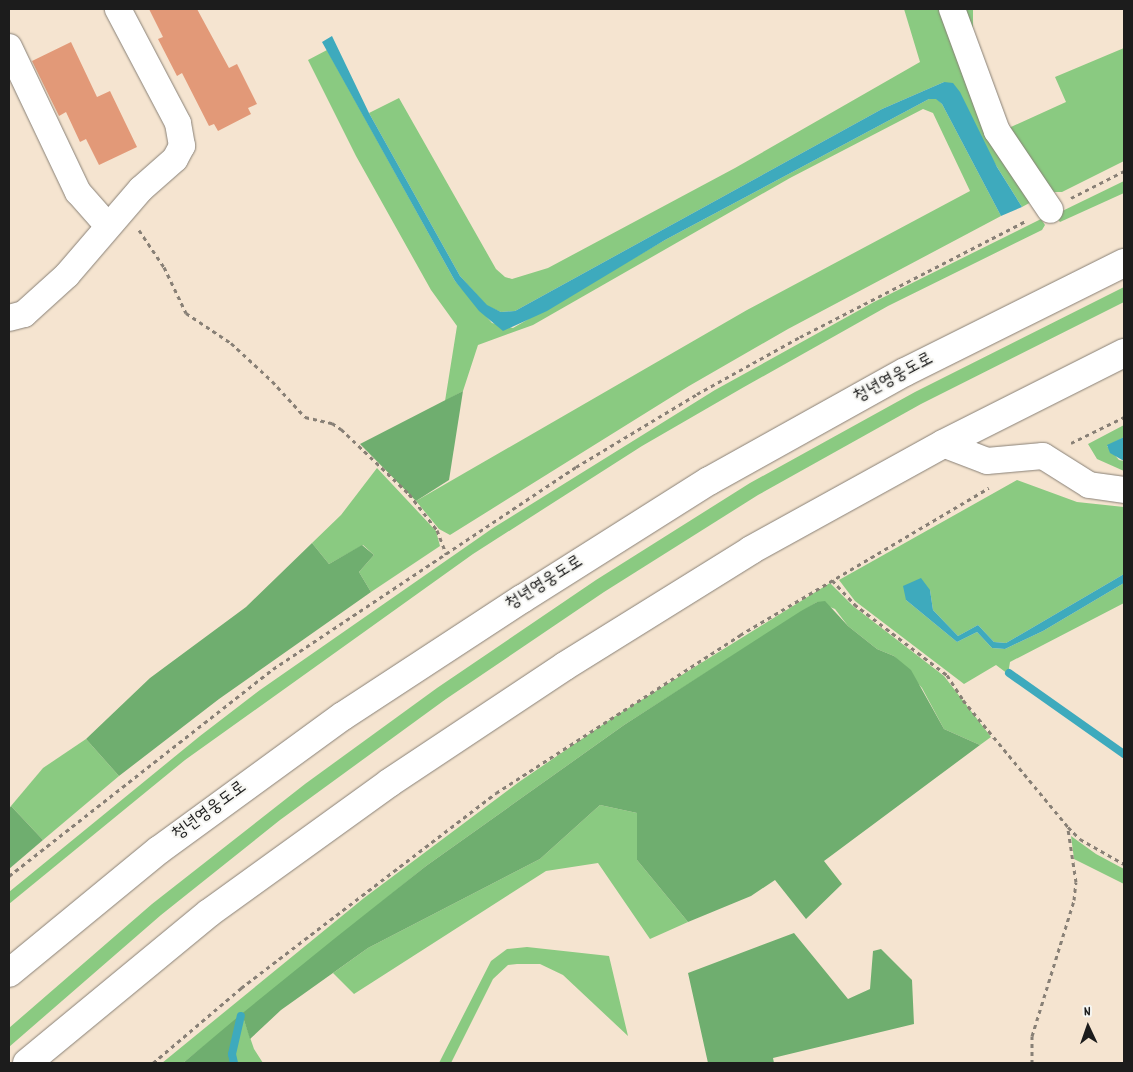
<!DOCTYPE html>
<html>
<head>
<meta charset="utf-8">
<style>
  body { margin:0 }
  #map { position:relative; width:1133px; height:1072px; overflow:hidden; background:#f5e4d0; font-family:Dekko,"Poor Story",sans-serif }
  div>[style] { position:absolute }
  .green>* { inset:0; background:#8aca81; transform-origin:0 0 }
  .forest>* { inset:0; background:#6fae6f }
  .water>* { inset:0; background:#3eaabd }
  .stream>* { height:8px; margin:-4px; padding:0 4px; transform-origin:4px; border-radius:4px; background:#3eaabd }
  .building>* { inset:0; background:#e29978 }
  .path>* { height:3px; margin-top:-1.5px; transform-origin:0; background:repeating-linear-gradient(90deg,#888076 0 4px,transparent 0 8px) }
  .roads { filter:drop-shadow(0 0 1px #888076) drop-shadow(0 0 1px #888076) }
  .minor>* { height:26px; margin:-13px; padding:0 13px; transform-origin:13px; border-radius:13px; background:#fff }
  .motorway>* { height:28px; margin:-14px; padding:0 14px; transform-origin:14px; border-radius:14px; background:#fff }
  span { translate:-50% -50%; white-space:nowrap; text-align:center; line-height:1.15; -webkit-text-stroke:4px #f6f6f2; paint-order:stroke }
  .street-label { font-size:18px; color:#1c1c1c }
  .frame { position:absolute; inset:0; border:10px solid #1c1c1c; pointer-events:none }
  .north { position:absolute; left:1063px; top:1002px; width:50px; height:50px; -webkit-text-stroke:4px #f6f6f2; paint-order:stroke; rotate:357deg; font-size:14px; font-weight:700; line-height:20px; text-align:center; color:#1c1c1c }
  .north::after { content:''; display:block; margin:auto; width:18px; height:22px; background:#1c1c1c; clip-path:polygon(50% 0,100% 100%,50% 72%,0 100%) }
</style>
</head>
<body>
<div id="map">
  <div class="green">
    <div style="clip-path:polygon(904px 9px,941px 9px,1033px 201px,1022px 207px,944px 82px,882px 109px,515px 311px,501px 312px,487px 306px,460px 276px,369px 113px,399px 98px,496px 269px,505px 277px,512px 279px,548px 268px,735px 168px,920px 62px)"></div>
    <div style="left:958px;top:9px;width:15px;height:73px"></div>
    <div style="clip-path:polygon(1124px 48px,1124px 161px,1062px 192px,1051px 192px,1002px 131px,1066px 102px,1055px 77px)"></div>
    <div style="clip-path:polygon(327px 50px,455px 281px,492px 323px,513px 328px,665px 240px,929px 99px,937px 99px,942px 104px,1001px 216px,788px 329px,689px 386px,450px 535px,439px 529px,416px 501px,747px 310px,970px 191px,933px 113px,923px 109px,790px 178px,533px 325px,478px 345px,463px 391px,445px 401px,457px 326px,431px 290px,356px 156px,308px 60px)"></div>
    <div style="clip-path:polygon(1124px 181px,1124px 193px,1060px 222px,1054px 215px)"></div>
    <div style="clip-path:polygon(1041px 219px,1045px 225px,1042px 230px,888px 306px,744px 387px,642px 446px,473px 554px,185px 760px,9px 904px,9px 892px,200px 736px,260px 690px,493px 528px,715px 390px,874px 302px)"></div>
    <div style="clip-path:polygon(1124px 287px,1124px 302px,921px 404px,758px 495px,604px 592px,446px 699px,280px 820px,161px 915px,9px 1047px,9px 1028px,152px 904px,305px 784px,437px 688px,596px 580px,750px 483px,915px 392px)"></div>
    <div style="clip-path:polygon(1124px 425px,1124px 437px,1107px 446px,1119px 460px,1124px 461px,1124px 471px,1097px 459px,1088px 444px)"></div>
    <div style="clip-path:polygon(377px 468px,436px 531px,440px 546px,371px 592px,359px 572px,374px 555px,363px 545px,329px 564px,312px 543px,341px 515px)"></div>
    <div style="clip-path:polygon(1017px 480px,1077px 502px,1124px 507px,1124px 574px,1006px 643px,994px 642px,978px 625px,958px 636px,933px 610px,930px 590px,906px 600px,957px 642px,977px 632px,992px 648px,1005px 649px,1043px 631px,1124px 583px,1124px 603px,1010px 662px,1008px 674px,996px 665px,964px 684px,855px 601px,839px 580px)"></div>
    <div style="clip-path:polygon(830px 583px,853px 606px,944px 676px,991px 737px,980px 745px,944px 729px,922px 688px,894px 656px,877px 649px,848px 626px,835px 609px,817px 602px,624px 725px,426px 866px,183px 1063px,162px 1063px,364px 898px,519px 782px,614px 717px)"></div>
    <div style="clip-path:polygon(86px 739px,119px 776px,43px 840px,11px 806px,43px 768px)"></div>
    <div style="clip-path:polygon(600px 805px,637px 813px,637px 860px,688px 922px,650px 939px,598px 863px,546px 871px,354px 994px,333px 973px,368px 948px,540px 859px)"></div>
    <div style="clip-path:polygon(1071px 836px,1096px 854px,1124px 869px,1124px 884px,1074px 859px)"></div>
    <div style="clip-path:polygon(527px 947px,609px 956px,628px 1036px,563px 975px,540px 964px,517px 964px,508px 965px,493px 979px,451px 1063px,439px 1063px,491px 961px,507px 949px)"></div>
    <div style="clip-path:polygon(243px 1017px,254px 1049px,263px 1063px,236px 1063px,234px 1054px)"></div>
  </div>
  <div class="forest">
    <div style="clip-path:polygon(463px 391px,449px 480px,416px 501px,360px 444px)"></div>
    <div style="clip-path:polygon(312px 543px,329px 564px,362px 545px,374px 555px,359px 572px,371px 592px,219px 699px,119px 776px,86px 739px,150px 678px,246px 607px)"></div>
    <div style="clip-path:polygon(825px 601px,848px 626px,877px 649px,894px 656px,911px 670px,944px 729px,980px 745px,824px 861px,842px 884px,806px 919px,775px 880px,751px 896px,688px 922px,637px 860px,637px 813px,600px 805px,540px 859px,368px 948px,281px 1010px,250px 1039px,243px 1017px,239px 1016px,230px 1053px,232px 1063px,183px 1063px,239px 1016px,334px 939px,426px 866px,624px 725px,801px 611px,817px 602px)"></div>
    <div style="clip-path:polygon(11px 806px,43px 840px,9px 869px,9px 809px)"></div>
    <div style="clip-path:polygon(794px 933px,848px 999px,870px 989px,873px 951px,881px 949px,912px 980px,914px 1024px,773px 1058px,774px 1063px,708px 1063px,688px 973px)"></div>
  </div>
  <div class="water">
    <div style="clip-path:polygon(332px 36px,369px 113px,460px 276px,487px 305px,501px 312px,515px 311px,882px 109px,944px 82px,953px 83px,960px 92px,997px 167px,1022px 207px,1001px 216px,942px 104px,936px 99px,929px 99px,665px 240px,547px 311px,503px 331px,479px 311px,455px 281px,322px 42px)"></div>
    <div style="clip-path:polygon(1124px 437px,1124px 461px,1110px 453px,1107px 445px)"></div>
    <div style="clip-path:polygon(1124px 574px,1124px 583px,1043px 631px,1005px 649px,992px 648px,977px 632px,957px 642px,906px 600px,903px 586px,921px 578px,930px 590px,933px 610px,958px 636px,978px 625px,994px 642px,1006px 643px)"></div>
  </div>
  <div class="stream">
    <div style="left:1009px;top:673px;width:141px;rotate:35.2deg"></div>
    <div style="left:234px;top:1063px;width:9px;rotate:-103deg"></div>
    <div style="left:232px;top:1054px;width:39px;rotate:-77deg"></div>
  </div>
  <div class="building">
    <div style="clip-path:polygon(149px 9px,197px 9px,229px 68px,237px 64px,257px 104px,248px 108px,251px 114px,218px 131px,214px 124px,209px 126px,182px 73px,177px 76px,158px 39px,163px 37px)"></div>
    <div style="clip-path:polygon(71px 42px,97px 97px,110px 91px,137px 147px,99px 165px,86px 139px,80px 142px,66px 112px,59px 116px,32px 61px)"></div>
  </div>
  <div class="path">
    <div style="left:1071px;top:198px;width:59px;rotate:-27deg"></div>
    <div style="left:139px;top:230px;width:45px;rotate:56deg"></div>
    <div style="left:164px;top:267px;width:51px;rotate:64.4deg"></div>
    <div style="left:186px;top:313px;width:54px;rotate:33.7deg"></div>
    <div style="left:231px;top:343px;width:56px;rotate:42.8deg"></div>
    <div style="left:272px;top:381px;width:49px;rotate:47.5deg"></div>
    <div style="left:305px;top:417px;width:28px;rotate:13deg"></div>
    <div style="left:332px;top:423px;width:11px;rotate:34deg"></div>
    <div style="left:341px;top:429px;width:94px;rotate:43.7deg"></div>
    <div style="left:409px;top:494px;width:46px;rotate:52.1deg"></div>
    <div style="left:437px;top:530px;width:26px;rotate:69deg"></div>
    <div style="left:1071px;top:443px;width:59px;rotate:-26.1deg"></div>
    <div style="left:832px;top:580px;width:33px;rotate:47deg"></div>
    <div style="left:854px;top:604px;width:117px;rotate:37.4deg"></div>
    <div style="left:947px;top:675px;width:30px;rotate:57deg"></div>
    <div style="left:963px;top:700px;width:165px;rotate:50.4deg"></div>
    <div style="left:1068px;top:827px;width:17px;rotate:45deg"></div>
    <div style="left:1080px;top:839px;width:51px;rotate:29.6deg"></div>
    <div style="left:9px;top:876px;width:335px;rotate:-38.1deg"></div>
    <div style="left:273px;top:669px;width:364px;rotate:-33.7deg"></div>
    <div style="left:576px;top:467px;width:141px;rotate:-31.1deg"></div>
    <div style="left:697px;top:394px;width:118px;rotate:-29deg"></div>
    <div style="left:800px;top:337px;width:254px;rotate:-27.2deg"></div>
    <div style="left:153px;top:1063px;width:116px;rotate:-40.4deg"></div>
    <div style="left:241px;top:988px;width:321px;rotate:-37.4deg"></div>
    <div style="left:496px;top:793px;width:291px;rotate:-32.9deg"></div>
    <div style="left:740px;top:635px;width:289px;rotate:-30.6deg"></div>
    <div style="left:1032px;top:1063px;width:27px;rotate:-90deg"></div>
    <div style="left:1032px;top:1036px;width:142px;rotate:-72.8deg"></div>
    <div style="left:1074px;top:900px;width:18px;rotate:-84deg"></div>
    <div style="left:1076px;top:882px;width:54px;rotate:-98.6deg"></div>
  </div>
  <div class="roads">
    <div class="minor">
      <div style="left:952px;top:9px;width:130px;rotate:69.8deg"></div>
      <div style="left:997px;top:131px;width:95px;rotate:56.1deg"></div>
      <div style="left:9px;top:47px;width:161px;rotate:64.6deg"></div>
      <div style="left:78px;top:192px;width:45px;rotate:48.6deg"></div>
      <div style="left:9px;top:318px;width:16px;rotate:-15deg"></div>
      <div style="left:24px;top:314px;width:58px;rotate:-42.2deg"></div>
      <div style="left:67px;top:275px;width:113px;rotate:-49.3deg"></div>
      <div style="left:141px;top:189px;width:45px;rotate:-41.4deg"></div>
      <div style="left:175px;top:159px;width:15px;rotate:-62deg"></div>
      <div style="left:182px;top:146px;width:23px;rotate:-100deg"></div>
      <div style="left:178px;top:123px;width:129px;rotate:-117.8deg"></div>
      <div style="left:943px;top:444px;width:47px;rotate:21.1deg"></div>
      <div style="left:987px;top:461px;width:56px;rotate:-5.1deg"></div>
      <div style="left:1043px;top:456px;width:54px;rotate:32.2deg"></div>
      <div style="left:1089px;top:485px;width:35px;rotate:8deg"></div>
    </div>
    <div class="motorway">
      <div style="left:9px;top:973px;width:194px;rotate:-39.4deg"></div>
      <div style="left:159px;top:850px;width:228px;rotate:-36.1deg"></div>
      <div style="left:343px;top:716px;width:214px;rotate:-33.2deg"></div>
      <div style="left:522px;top:599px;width:221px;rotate:-32.3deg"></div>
      <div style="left:709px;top:481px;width:224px;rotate:-29.1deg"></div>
      <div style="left:905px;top:372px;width:245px;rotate:-26.5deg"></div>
      <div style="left:27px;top:1063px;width:236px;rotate:-39.5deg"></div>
      <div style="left:209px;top:913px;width:222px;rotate:-35.8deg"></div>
      <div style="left:389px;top:783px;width:211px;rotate:-33.6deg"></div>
      <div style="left:565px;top:666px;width:219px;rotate:-31.9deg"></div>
      <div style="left:751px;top:550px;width:219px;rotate:-28.9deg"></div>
      <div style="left:943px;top:444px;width:203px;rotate:-26.7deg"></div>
    </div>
  </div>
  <div class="street-label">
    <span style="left:894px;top:379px;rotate:-28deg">청년영웅도로</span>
    <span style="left:545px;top:584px;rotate:-32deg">청년영웅도로</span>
    <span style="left:210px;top:812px;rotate:-36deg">청년영웅도로</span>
  </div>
  <div class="frame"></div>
  <div class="north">N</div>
</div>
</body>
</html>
